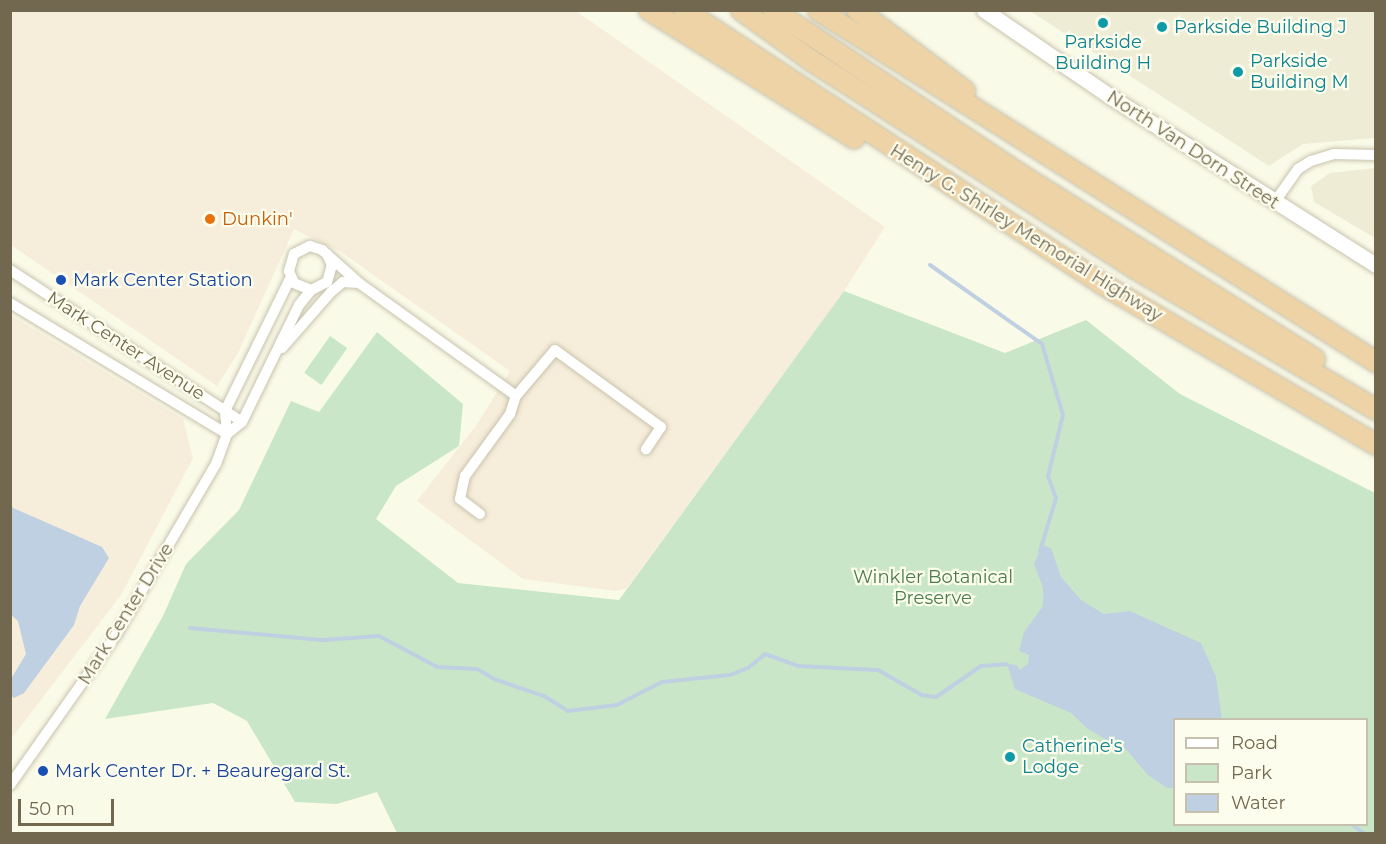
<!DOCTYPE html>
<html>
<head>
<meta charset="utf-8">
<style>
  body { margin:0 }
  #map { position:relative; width:1386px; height:844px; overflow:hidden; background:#fafae8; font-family:Montserrat,sans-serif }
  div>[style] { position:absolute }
  .residential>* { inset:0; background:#eeecd5 }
  .commercial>* { inset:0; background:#f6edda }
  .green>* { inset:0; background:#c9e7c8; transform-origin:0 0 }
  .water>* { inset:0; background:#bfd0e2 }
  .stream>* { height:4px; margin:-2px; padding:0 2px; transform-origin:2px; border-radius:2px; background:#bfd0e2 }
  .roads { filter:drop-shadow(0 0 2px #c8c3ad) drop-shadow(0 0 2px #c8c3ad) }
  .street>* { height:10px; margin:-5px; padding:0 5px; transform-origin:5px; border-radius:5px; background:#fff }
  .secondary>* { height:15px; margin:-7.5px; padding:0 7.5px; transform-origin:7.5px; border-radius:7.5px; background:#fff }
  .highway>* { height:20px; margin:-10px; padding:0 10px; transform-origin:10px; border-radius:10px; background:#eed3a6 }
  .dots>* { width:16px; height:16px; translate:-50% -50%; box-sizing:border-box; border:3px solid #fdfdee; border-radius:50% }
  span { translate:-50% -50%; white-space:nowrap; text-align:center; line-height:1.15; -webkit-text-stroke:4.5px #fdfdee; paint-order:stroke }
  .culture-label { font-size:18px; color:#0d838f }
  .left { translate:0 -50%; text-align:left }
  .street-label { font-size:18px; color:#72684f }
  .food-label { font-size:18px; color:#c56008 }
  .transit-label { font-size:18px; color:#164399 }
  .park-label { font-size:18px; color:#4b7c4e }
  .frame { position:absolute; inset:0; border:12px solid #72684f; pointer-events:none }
  .legend { position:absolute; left:1173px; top:718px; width:195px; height:108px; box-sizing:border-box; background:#fdfdee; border:2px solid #c5c1ae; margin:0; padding:8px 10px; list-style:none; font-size:18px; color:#72684f }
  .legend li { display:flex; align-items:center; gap:12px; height:30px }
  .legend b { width:30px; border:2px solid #c5c1ae }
  .scale { position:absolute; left:18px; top:799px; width:96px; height:27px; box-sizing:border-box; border:3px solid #72684f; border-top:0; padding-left:8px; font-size:18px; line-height:21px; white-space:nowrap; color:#72684f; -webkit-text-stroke:4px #fdfdee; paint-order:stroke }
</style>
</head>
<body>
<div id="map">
  <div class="residential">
    <div style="clip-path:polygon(1030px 11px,1375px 11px,1375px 138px,1303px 144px,1269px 166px)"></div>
    <div style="clip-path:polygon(1375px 168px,1375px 238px,1314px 202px,1311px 186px,1330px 173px)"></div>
  </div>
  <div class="commercial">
    <div style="clip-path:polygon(10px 11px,576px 11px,885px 227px,844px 291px,627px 588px,616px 591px,523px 579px,417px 501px,478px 423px,510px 371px,341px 252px,294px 229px,238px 353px,217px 386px,11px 245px)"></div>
    <div style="clip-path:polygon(10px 315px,183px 419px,193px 458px,121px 595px,11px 739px)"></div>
  </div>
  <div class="green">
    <div style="clip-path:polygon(evenodd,844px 291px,1005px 353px,1086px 320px,1180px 394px,1375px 493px,1375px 833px,397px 833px,377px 792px,337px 804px,295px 802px,247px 721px,213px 703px,105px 719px,163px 616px,186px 564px,239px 510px,291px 401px,319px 412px,377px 332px,463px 404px,459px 446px,396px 486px,376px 519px,458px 583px,619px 600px,844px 291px,1174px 720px,1366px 720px,1366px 824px,1174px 824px,1174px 720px)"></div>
    <div style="left:330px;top:336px;width:21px;height:45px;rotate:35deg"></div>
  </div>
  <div class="water">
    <div style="clip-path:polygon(11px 507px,102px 547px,109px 558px,80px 606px,74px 625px,24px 693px,14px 698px,11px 695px,11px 679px,26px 654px,18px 621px,11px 615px)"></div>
    <div style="clip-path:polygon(1042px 545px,1051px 548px,1061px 577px,1081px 600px,1104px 614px,1130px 611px,1201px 643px,1216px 677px,1222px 719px,1174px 720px,1174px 788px,1167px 788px,1148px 775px,1118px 740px,1107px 740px,1088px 729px,1071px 713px,1015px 689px,1007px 664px,1017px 665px,1020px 670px,1028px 664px,1029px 655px,1019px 651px,1024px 632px,1043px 606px,1043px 588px,1034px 564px)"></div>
  </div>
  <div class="stream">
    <div style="left:930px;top:265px;width:137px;rotate:35.2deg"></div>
    <div style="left:1042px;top:344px;width:74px;rotate:73.5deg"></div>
    <div style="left:1063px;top:415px;width:63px;rotate:103.8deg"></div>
    <div style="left:1048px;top:476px;width:23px;rotate:70deg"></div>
    <div style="left:1056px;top:498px;width:55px;rotate:106.8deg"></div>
    <div style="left:190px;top:628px;width:134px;rotate:5.2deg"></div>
    <div style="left:323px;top:640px;width:56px;rotate:-4.1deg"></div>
    <div style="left:379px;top:636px;width:66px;rotate:28.1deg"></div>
    <div style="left:437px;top:667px;width:40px;rotate:2.9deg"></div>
    <div style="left:477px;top:669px;width:20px;rotate:30deg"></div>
    <div style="left:494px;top:679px;width:53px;rotate:18.8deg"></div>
    <div style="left:544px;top:696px;width:28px;rotate:32deg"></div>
    <div style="left:568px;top:711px;width:49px;rotate:-7deg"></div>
    <div style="left:617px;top:705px;width:51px;rotate:-27.1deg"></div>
    <div style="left:662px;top:682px;width:68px;rotate:-5.9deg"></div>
    <div style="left:730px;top:675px;width:19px;rotate:-21deg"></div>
    <div style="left:748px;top:668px;width:22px;rotate:-39deg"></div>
    <div style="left:765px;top:654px;width:35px;rotate:20deg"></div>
    <div style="left:798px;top:666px;width:80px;rotate:2.9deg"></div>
    <div style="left:878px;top:670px;width:51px;rotate:29.6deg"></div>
    <div style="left:922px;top:695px;width:14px;rotate:8deg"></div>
    <div style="left:936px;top:697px;width:55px;rotate:-34.6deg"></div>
    <div style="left:981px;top:666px;width:26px;rotate:-4deg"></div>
    <div style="left:1351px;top:824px;width:17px;rotate:36deg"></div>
  </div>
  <div class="roads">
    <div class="street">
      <div style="left:1274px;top:203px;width:42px;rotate:-54.8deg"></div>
      <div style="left:1298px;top:169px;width:15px;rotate:-32deg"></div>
      <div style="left:1311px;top:161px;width:24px;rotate:-17deg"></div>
      <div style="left:1334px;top:154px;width:42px;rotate:1.4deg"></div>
      <div style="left:327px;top:254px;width:12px;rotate:66deg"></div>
      <div style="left:332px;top:265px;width:18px;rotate:106deg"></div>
      <div style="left:327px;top:282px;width:18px;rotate:153deg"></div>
      <div style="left:311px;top:290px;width:18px;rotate:-158deg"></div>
      <div style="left:294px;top:283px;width:13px;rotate:-113deg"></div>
      <div style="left:289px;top:271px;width:18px;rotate:-74deg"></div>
      <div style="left:294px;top:254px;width:18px;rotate:-27deg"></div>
      <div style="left:310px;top:246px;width:13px;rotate:18deg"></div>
      <div style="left:322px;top:250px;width:50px;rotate:41.7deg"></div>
      <div style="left:359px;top:283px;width:193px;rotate:35.7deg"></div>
      <div style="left:516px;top:396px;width:60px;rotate:-49.7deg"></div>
      <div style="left:555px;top:350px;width:131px;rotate:36deg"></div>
      <div style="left:661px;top:427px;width:27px;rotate:124deg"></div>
      <div style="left:10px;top:270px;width:277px;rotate:33.2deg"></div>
      <div style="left:10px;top:303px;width:253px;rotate:31.1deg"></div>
      <div style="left:282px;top:348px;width:74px;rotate:-48.8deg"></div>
      <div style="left:331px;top:292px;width:16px;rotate:-40deg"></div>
      <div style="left:343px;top:282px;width:16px;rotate:4deg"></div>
      <div style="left:227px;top:434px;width:19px;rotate:-39deg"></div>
      <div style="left:242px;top:422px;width:130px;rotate:-64deg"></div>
      <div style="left:299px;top:305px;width:19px;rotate:-51deg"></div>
      <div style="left:480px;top:514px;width:25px;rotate:-143deg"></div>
      <div style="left:460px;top:499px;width:24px;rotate:-78deg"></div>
      <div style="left:465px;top:476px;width:77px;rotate:-54deg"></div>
      <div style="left:510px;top:414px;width:19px;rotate:-72deg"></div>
      <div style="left:10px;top:785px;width:184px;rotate:-54.8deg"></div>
      <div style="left:116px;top:635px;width:198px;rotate:-59.7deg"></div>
      <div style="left:216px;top:464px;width:32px;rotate:-70deg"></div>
      <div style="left:227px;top:434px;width:23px;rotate:-95deg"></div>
      <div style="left:225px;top:411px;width:149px;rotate:-63.8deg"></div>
    </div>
    <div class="secondary">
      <div style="left:984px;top:10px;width:154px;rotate:34.4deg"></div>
      <div style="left:1111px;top:97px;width:314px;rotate:32.4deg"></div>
    </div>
    <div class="highway">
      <div style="left:649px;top:10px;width:242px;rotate:32deg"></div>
      <div style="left:684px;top:10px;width:500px;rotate:33.2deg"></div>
      <div style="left:1102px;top:284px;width:318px;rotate:30.4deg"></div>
      <div style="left:741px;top:10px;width:87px;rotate:35.7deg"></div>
      <div style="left:812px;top:61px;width:379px;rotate:32.7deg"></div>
      <div style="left:1131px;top:266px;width:284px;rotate:30.4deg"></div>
      <div style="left:773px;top:10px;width:291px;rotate:33.6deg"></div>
      <div style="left:1015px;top:171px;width:354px;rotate:32.1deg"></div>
      <div style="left:818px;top:10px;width:660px;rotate:32.24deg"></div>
      <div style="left:857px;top:10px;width:135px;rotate:36.9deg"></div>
    </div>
  </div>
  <div class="dots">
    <div style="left:1103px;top:23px;background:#0f9aa8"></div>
    <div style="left:1162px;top:27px;background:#0f9aa8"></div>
    <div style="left:1238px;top:72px;background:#0f9aa8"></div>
    <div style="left:210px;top:219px;background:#e8710a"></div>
    <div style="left:61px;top:280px;background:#1a4fb4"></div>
    <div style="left:1010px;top:757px;background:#0f9aa8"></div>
    <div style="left:43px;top:771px;background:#1a4fb4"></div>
  </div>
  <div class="culture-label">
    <span class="left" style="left:1174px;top:27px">Parkside Building J</span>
    <span style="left:1103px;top:53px">Parkside<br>Building H</span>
    <span class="left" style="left:1250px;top:72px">Parkside<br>Building M</span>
    <span class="left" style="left:1022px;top:757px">Catherine's<br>Lodge</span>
  </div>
  <div class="street-label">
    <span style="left:1193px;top:150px;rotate:33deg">North Van Dorn Street</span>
    <span style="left:1026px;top:233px;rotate:32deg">Henry G. Shirley Memorial Highway</span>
    <span style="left:126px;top:346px;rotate:33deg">Mark Center Avenue</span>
    <span style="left:126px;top:614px;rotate:-58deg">Mark Center Drive</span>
  </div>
  <div class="food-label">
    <span class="left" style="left:222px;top:219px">Dunkin'</span>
  </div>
  <div class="transit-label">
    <span class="left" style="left:73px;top:280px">Mark Center Station</span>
    <span class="left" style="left:55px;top:771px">Mark Center Dr. + Beauregard St.</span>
  </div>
  <div class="park-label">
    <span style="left:933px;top:588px">Winkler Botanical<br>Preserve</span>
  </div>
  <div class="frame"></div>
  <ul class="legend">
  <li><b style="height:8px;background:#fff"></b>Road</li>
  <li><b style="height:16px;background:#c9e7c8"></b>Park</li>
  <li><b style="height:16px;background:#bfd0e2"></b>Water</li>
  </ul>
  <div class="scale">50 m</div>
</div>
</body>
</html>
